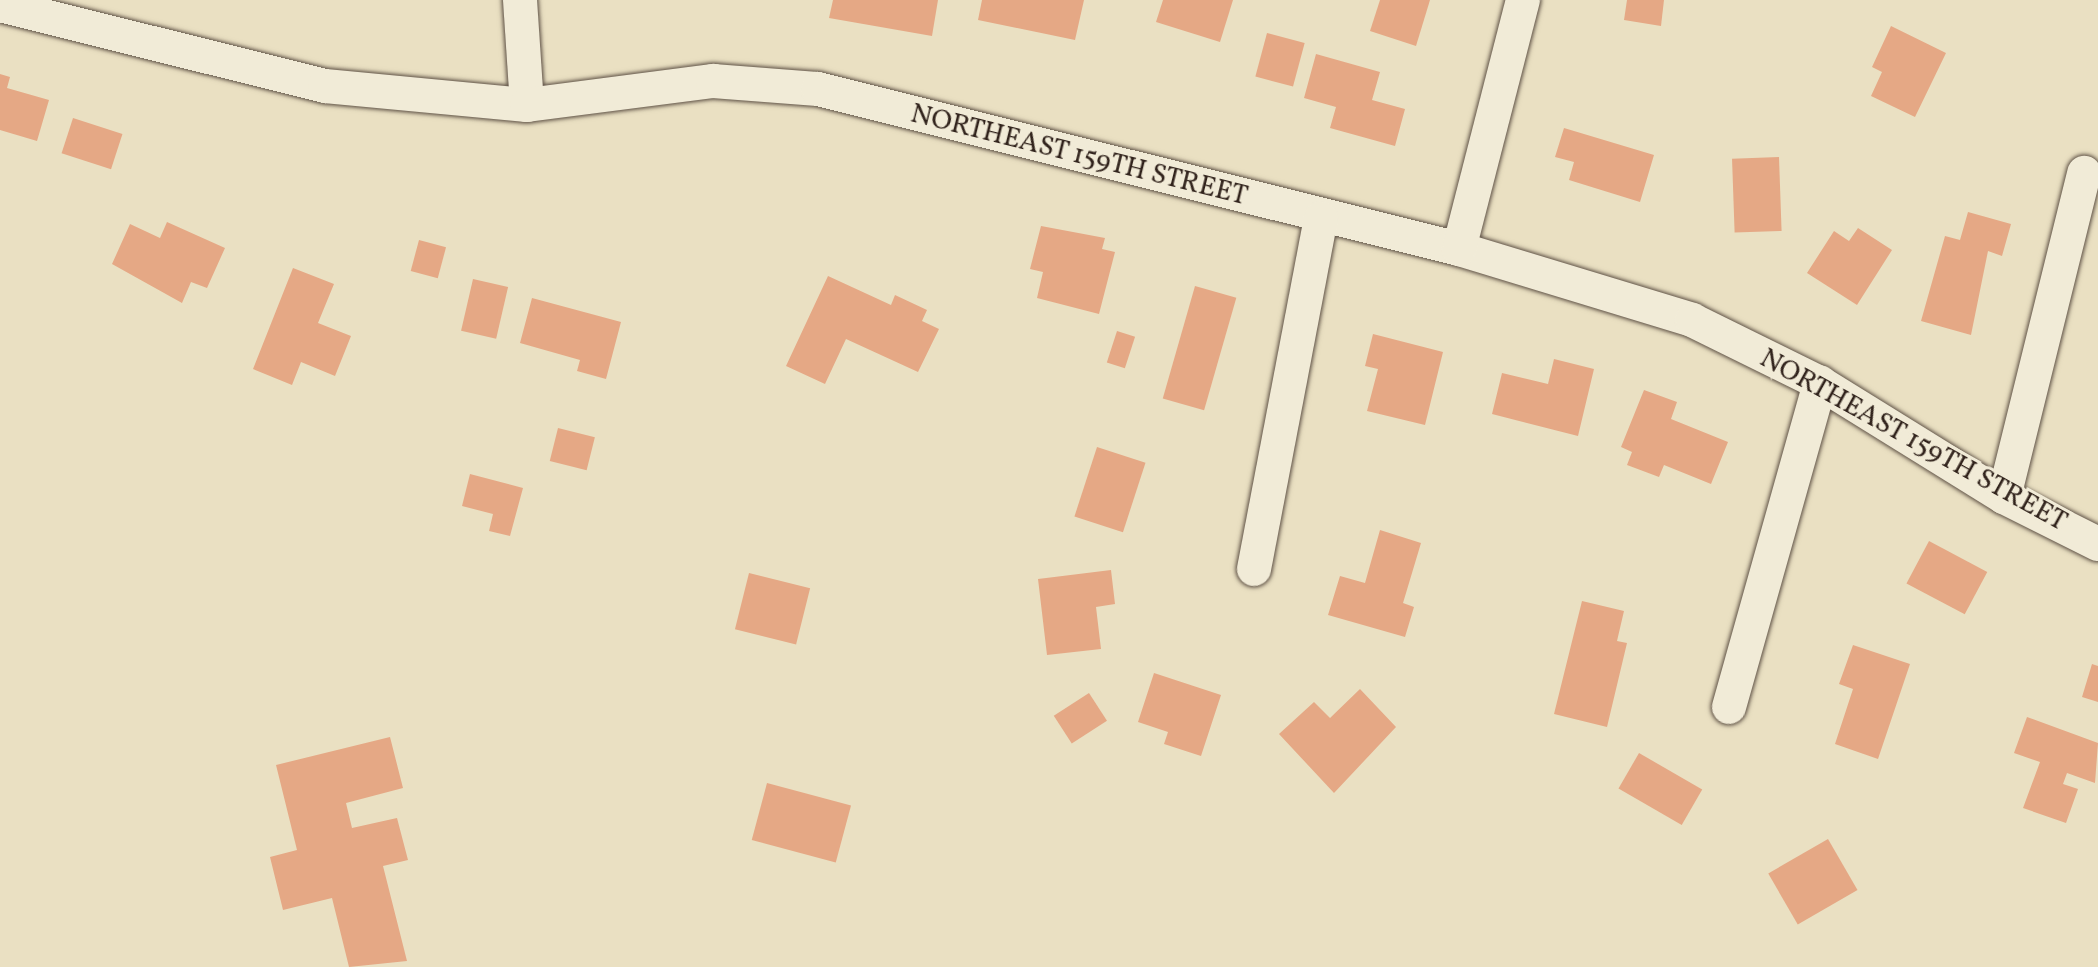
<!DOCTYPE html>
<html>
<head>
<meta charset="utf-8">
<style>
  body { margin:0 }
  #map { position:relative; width:2098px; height:967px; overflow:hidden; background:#eae0c2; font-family:Vollkorn,serif }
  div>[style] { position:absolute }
  .building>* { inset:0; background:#e5a885; transform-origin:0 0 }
  .roads { filter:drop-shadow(0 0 2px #5f5246) drop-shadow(0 0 2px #5f5246) }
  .street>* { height:34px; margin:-17px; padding:0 17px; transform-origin:17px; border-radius:17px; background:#f1ebd7 }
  span { translate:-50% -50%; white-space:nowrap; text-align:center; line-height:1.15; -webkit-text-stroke:6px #f1ebd7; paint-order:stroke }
  .street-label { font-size:28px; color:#31231c }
</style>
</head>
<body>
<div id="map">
  <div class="building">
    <div style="clip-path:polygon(833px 0,938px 0,932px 36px,829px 18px)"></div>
    <div style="clip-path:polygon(982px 0,1084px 0,1075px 40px,978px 20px)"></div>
    <div style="clip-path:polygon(1163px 0,1233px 0,1220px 42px,1156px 22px)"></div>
    <div style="clip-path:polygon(1380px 0,1430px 0,1416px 46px,1370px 31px)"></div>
    <div style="clip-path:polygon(1627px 0,1664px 0,1661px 26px,1624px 20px)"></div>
    <div style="clip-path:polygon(1891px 26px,1946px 53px,1915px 117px,1871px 96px,1882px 72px,1872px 67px)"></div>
    <div style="left:1267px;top:33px;width:39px;height:45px;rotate:15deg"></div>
    <div style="clip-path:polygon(1316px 54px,1380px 72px,1372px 100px,1405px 109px,1395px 146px,1330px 128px,1336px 107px,1304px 98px)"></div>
    <div style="clip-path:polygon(0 74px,10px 77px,7px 88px,49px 100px,37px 141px,0 130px)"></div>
    <div style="left:73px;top:118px;width:52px;height:37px;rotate:18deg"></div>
    <div style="clip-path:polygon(1564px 128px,1654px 155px,1640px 202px,1569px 180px,1574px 162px,1555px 157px)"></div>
    <div style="left:1779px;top:157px;width:74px;height:47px;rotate:88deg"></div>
    <div style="clip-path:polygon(1968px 212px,2011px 224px,2002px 256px,1988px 251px,1971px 335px,1921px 321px,1945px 236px,1960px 240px)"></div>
    <div style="clip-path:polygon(167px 222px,225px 248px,207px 288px,191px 282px,182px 303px,112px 264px,130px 224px,160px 238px)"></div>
    <div style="clip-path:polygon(1041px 226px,1105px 238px,1102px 249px,1115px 252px,1099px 314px,1037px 298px,1043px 272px,1030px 269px)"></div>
    <div style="clip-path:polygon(1858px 228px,1892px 250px,1857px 305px,1807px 273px,1834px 231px,1849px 241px)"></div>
    <div style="left:419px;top:240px;width:28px;height:32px;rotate:15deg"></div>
    <div style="clip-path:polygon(293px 268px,334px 284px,318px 323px,351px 336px,335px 376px,301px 362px,292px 385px,253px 369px)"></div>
    <div style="clip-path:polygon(828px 276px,891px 305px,895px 295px,927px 310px,922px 321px,939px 329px,918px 372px,846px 339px,825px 384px,786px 366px)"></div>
    <div style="left:473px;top:279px;width:36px;height:53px;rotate:13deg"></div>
    <div style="left:1195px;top:286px;width:43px;height:117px;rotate:16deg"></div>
    <div style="clip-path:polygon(532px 298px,621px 322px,606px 379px,577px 371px,580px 360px,520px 343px)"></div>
    <div style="left:1117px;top:331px;width:19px;height:33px;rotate:18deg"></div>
    <div style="clip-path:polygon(1373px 334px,1443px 352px,1425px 425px,1367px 411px,1378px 369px,1365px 366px)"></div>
    <div style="clip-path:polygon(1554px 359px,1594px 369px,1578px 436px,1492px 414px,1502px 373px,1548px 384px)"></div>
    <div style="clip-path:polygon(1644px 390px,1677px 402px,1671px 419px,1728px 442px,1711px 484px,1664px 465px,1659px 477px,1627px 465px,1632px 452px,1621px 447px)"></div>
    <div style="left:558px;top:428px;width:38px;height:34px;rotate:14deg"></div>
    <div style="left:1097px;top:447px;width:51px;height:73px;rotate:18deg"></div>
    <div style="clip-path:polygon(470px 474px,523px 488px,510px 536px,489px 531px,493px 514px,462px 506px)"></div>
    <div style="clip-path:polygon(1380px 530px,1421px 543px,1403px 603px,1414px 607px,1405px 637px,1328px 615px,1340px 576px,1365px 583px)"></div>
    <div style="left:1929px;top:541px;width:66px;height:48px;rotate:28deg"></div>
    <div style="clip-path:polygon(1111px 570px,1115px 604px,1096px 607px,1101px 649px,1047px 655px,1038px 579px)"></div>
    <div style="left:749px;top:573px;width:63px;height:58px;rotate:14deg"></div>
    <div style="clip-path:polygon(1582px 601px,1624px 611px,1617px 641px,1627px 643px,1607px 727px,1554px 714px)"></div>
    <div style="clip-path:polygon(1853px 645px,1910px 664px,1878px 759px,1835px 744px,1853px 689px,1839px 684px)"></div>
    <div style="clip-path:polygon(2092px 664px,2098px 666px,2098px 702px,2082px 697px)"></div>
    <div style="clip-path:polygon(1154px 673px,1221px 695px,1201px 756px,1164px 744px,1168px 732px,1138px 722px)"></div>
    <div style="clip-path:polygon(1360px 689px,1396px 727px,1334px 793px,1279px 734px,1314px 702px,1330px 718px)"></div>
    <div style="left:1089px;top:693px;width:33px;height:42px;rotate:57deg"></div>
    <div style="clip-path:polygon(2027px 717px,2098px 743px,2095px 783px,2067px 773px,2063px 784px,2078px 789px,2066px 823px,2023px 808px,2040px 762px,2014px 753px)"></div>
    <div style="clip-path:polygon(390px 737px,403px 788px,346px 803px,352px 828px,397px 818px,408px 860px,383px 866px,407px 961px,349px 967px,332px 898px,283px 910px,270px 857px,297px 850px,276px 765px)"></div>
    <div style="left:1639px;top:753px;width:73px;height:41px;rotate:30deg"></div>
    <div style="left:767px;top:783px;width:87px;height:59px;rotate:15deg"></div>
    <div style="left:1828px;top:839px;width:59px;height:69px;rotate:60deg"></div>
  </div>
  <div class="roads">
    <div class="street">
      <div style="left:520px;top:0;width:105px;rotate:86.2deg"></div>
      <div style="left:0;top:5px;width:335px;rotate:14deg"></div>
      <div style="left:325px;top:86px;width:203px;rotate:5.4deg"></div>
      <div style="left:527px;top:105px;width:188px;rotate:-7.4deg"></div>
      <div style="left:713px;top:81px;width:105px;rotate:4.4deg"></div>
      <div style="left:818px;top:89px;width:661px;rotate:14.02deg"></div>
      <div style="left:1459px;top:249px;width:244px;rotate:16.9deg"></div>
      <div style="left:1692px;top:320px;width:143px;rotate:26.2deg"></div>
      <div style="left:1820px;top:383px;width:216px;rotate:31.8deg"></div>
      <div style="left:2004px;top:497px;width:105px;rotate:26.6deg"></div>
      <div style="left:1459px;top:249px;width:257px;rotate:-75.6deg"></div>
      <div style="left:2004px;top:497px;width:334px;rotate:-76.1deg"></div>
      <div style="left:1254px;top:569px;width:357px;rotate:-79.2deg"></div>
      <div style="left:1729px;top:707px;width:337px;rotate:-74.3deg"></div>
    </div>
  </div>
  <div class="street-label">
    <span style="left:1079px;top:156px;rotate:14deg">NORTHEAST 159TH STREET</span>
    <span style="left:1913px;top:441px;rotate:29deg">NORTHEAST 159TH STREET</span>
  </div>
</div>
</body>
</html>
